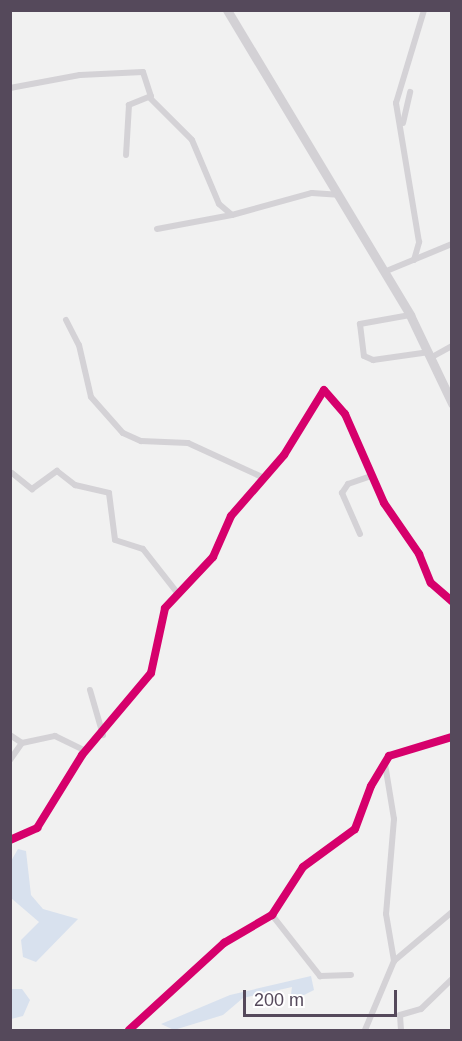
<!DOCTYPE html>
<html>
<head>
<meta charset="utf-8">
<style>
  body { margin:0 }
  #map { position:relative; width:462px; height:1041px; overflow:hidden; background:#f1f1f1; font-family:Arial,sans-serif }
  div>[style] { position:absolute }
  .green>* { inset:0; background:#d8e1ee }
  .minor>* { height:6px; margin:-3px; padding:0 3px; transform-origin:3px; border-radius:3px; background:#d4d2d6 }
  .secondary>* { height:9px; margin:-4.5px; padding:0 4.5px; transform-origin:4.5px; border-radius:4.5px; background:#d3d1d5 }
  .cycleway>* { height:8px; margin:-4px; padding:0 4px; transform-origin:4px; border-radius:4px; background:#d6006c }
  span { translate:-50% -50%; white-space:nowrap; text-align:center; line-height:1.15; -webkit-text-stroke:6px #fff; paint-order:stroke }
  .frame { position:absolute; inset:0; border:12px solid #55495b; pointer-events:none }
  .scale { position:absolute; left:243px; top:990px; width:154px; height:27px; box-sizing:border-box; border:3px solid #55495b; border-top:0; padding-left:8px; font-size:18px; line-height:21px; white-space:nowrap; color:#55495b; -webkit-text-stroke:4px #fff; paint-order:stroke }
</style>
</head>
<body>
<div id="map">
  <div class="green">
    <div style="clip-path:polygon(18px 849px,26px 851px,31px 895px,43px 909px,78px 919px,36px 962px,23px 957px,21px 940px,39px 922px,11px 898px,11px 861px)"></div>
    <div style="clip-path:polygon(311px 976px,314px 990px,290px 1002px,292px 987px,243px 998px,223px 1015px,174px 1030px,161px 1024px,230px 995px)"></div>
    <div style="clip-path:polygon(11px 989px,22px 989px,30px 1000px,23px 1016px,11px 1019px)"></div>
  </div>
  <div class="minor">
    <div style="left:10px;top:88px;width:71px;rotate:-10.5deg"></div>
    <div style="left:80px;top:75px;width:63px;rotate:-2.7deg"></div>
    <div style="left:143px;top:72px;width:25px;rotate:72deg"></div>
    <div style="left:151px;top:96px;width:24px;rotate:158deg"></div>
    <div style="left:129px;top:105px;width:50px;rotate:93.4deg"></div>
    <div style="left:150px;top:98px;width:59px;rotate:45deg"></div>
    <div style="left:192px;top:140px;width:69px;rotate:67.1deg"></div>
    <div style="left:219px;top:204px;width:17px;rotate:40deg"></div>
    <div style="left:232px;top:215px;width:83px;rotate:-15.4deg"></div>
    <div style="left:312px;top:193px;width:26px;rotate:4deg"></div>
    <div style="left:403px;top:123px;width:32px;rotate:-77deg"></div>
    <div style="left:157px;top:229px;width:76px;rotate:-10.6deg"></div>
    <div style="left:414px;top:260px;width:19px;rotate:-74deg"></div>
    <div style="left:419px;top:242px;width:141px;rotate:-99.4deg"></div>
    <div style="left:396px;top:103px;width:97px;rotate:-73.2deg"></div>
    <div style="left:384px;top:272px;width:74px;rotate:-22.4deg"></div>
    <div style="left:410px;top:315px;width:51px;rotate:169.8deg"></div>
    <div style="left:360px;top:324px;width:32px;rotate:83deg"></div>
    <div style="left:364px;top:356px;width:10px;rotate:24deg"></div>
    <div style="left:373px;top:360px;width:57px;rotate:-8.1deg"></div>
    <div style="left:66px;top:320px;width:28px;rotate:63deg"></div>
    <div style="left:79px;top:345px;width:53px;rotate:77deg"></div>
    <div style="left:91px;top:397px;width:48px;rotate:48.4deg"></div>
    <div style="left:123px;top:433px;width:20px;rotate:24deg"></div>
    <div style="left:141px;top:441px;width:47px;rotate:2.4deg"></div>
    <div style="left:188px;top:443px;width:81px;rotate:24.7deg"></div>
    <div style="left:432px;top:357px;width:23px;rotate:-29deg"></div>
    <div style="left:12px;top:473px;width:26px;rotate:39deg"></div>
    <div style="left:32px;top:489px;width:31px;rotate:-36deg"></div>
    <div style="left:57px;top:471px;width:23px;rotate:38deg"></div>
    <div style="left:75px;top:485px;width:35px;rotate:13deg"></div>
    <div style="left:109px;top:493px;width:47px;rotate:82.7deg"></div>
    <div style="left:115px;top:540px;width:29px;rotate:18deg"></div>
    <div style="left:143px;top:549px;width:58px;rotate:52deg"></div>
    <div style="left:360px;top:534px;width:45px;rotate:-113.7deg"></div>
    <div style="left:342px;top:493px;width:11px;rotate:-56deg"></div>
    <div style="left:348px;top:484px;width:24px;rotate:-19deg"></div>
    <div style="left:90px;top:690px;width:47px;rotate:73.9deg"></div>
    <div style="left:10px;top:735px;width:14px;rotate:34deg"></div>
    <div style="left:22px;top:743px;width:34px;rotate:-12deg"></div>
    <div style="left:55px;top:736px;width:34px;rotate:26deg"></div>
    <div style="left:10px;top:760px;width:21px;rotate:-55deg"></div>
    <div style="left:385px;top:764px;width:56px;rotate:80.7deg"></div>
    <div style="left:394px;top:819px;width:95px;rotate:94.8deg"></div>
    <div style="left:386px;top:914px;width:48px;rotate:80.3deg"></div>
    <div style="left:10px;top:840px;width:30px;rotate:-24deg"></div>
    <div style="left:37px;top:828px;width:86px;rotate:-58.3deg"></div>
    <div style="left:82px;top:755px;width:107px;rotate:-49.9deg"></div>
    <div style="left:151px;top:673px;width:66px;rotate:-77.8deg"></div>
    <div style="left:165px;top:608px;width:70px;rotate:-46.7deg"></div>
    <div style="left:213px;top:557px;width:45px;rotate:-66.3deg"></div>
    <div style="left:231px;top:516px;width:81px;rotate:-49deg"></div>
    <div style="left:284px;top:455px;width:76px;rotate:-58.4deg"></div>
    <div style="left:324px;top:390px;width:32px;rotate:49deg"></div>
    <div style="left:345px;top:414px;width:97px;rotate:66.3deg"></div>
    <div style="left:384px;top:503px;width:62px;rotate:55.5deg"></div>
    <div style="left:419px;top:554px;width:31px;rotate:68deg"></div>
    <div style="left:431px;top:583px;width:28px;rotate:41deg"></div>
    <div style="left:272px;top:915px;width:78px;rotate:51.8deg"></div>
    <div style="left:320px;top:976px;width:31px;rotate:-2deg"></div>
    <div style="left:129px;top:1030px;width:129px;rotate:-42.5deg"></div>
    <div style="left:224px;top:943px;width:56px;rotate:-30.3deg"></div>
    <div style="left:272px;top:915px;width:57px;rotate:-57.1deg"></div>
    <div style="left:303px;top:867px;width:64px;rotate:-36.2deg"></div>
    <div style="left:355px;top:829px;width:46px;rotate:-69.6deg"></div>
    <div style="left:371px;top:786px;width:35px;rotate:-59deg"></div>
    <div style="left:389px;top:756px;width:66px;rotate:-16.8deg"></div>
    <div style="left:365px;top:1030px;width:75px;rotate:-67.2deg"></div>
    <div style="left:394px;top:961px;width:76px;rotate:-40.2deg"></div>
    <div style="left:401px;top:1030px;width:15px;rotate:-94deg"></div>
    <div style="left:400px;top:1015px;width:22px;rotate:-16deg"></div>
    <div style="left:421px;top:1009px;width:43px;rotate:-44.1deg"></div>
  </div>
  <div class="secondary">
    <div style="left:227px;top:10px;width:356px;rotate:59deg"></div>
    <div style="left:410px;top:315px;width:98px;rotate:64.5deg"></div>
  </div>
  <div class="cycleway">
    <div style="left:10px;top:840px;width:30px;rotate:-24deg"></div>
    <div style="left:37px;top:828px;width:86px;rotate:-58.3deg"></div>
    <div style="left:82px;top:755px;width:107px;rotate:-49.9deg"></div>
    <div style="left:151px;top:673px;width:66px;rotate:-77.8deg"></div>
    <div style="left:165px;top:608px;width:70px;rotate:-46.7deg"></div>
    <div style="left:213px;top:557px;width:45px;rotate:-66.3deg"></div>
    <div style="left:231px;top:516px;width:81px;rotate:-49deg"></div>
    <div style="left:284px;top:455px;width:76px;rotate:-58.4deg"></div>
    <div style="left:324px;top:390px;width:32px;rotate:49deg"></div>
    <div style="left:345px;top:414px;width:97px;rotate:66.3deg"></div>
    <div style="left:384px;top:503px;width:62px;rotate:55.5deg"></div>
    <div style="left:419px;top:554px;width:31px;rotate:68deg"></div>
    <div style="left:431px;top:583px;width:28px;rotate:41deg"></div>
    <div style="left:129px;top:1030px;width:129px;rotate:-42.5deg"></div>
    <div style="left:224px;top:943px;width:56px;rotate:-30.3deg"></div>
    <div style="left:272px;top:915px;width:57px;rotate:-57.1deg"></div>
    <div style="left:303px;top:867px;width:64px;rotate:-36.2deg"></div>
    <div style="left:355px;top:829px;width:46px;rotate:-69.6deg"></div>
    <div style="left:371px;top:786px;width:35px;rotate:-59deg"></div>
    <div style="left:389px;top:756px;width:66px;rotate:-16.8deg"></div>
  </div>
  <div class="frame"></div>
  <div class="scale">200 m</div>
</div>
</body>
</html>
